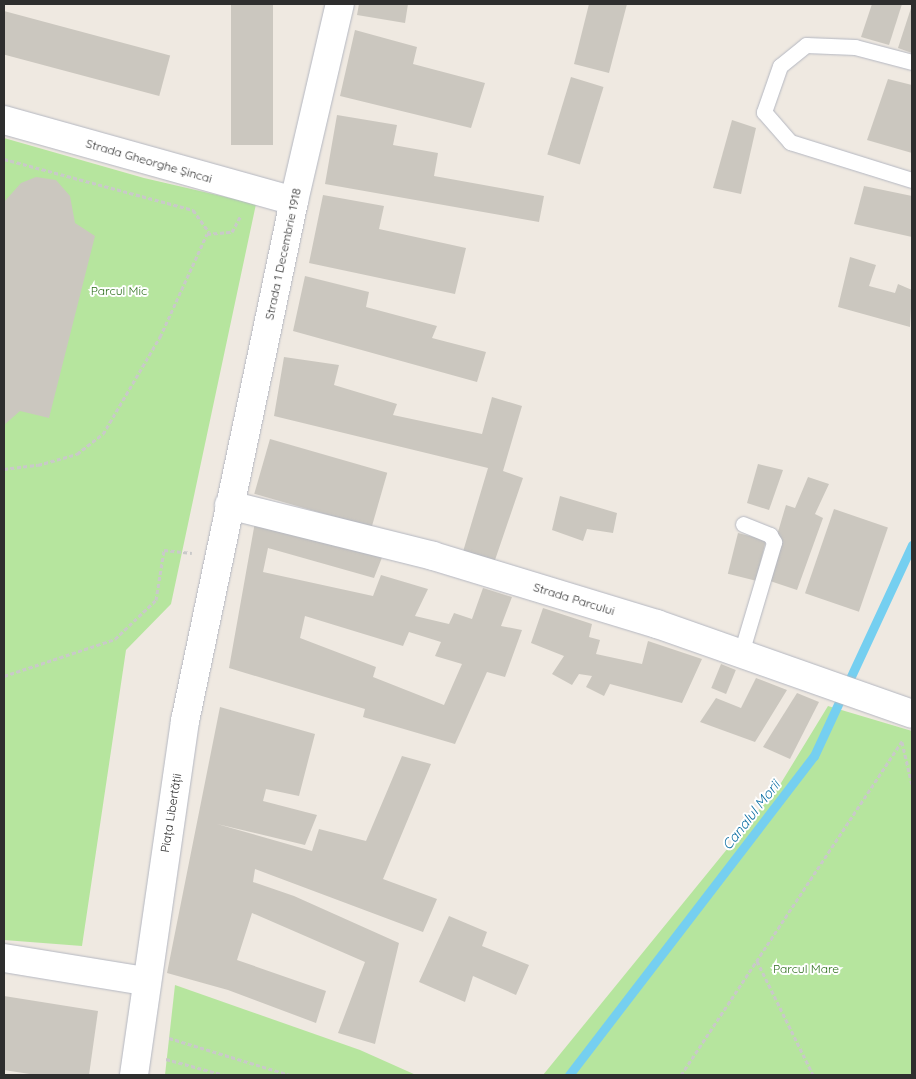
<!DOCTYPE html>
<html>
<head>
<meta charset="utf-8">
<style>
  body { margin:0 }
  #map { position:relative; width:916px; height:1079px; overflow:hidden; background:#efe9e1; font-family:Quicksand,sans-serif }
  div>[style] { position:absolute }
  .green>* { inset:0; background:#b6e59e }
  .stream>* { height:9px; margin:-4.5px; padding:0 4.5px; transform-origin:4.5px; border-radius:4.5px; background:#75cff0 }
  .building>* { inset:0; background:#cbc7bf; transform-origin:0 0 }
  .path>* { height:3px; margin-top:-1.5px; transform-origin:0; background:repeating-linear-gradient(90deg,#c9c9c9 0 4px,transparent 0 6.5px) }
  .roads { filter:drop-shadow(0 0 1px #b4b7c1) drop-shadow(0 0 1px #b4b7c1) }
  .lane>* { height:15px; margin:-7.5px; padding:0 7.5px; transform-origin:7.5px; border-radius:7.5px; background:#fff }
  .street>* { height:28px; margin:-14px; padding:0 14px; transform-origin:14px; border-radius:14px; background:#fff }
  .secondary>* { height:28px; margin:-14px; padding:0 14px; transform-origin:14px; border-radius:14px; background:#fff }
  span { translate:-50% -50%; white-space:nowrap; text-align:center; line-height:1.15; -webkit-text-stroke:4px #fff; paint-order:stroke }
  .street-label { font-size:12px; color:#2e2e2e }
  .park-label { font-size:12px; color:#2c6e1b }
  .water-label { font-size:14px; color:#0d6fa3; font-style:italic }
  .frame { position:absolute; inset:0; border:5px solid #2e2e2e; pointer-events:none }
</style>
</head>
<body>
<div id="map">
  <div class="green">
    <div style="clip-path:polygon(4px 138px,144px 178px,256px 204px,171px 604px,126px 650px,82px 946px,4px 940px)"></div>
    <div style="clip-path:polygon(828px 706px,912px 731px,912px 1075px,543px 1075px,781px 783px)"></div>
    <div style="clip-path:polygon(175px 985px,360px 1050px,416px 1075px,165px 1075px)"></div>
  </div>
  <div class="stream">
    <div style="left:569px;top:1075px;width:402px;rotate:-52.5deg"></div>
    <div style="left:814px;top:756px;width:233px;rotate:-65.1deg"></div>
  </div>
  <div class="building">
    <div style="left:231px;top:4px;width:42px;height:141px"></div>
    <div style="clip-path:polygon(359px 4px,408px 4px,405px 23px,357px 15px)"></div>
    <div style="clip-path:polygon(589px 4px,627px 4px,609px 73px,574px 64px)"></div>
    <div style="clip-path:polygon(872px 4px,902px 4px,889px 45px,861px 37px)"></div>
    <div style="clip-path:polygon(912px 5px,912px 53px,898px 48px)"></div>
    <div style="left:4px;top:11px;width:172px;height:42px;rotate:15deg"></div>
    <div style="clip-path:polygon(355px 30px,417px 47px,413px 64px,485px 83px,471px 128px,340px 96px)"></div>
    <div style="left:571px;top:77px;width:34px;height:81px;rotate:17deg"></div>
    <div style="clip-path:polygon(888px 79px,912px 85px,912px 153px,867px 140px)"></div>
    <div style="clip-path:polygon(337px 115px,397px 125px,393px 145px,438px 153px,434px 176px,544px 196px,539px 222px,325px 184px)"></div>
    <div style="clip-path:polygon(732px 120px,756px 128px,741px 194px,713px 188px)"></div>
    <div style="clip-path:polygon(36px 177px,56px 180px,70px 196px,75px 223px,95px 236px,49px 418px,20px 411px,4px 425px,4px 202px,21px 183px)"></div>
    <div style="clip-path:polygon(864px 186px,912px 196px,912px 237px,854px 224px)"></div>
    <div style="clip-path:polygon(323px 195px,384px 206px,379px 229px,466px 248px,455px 294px,309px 263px)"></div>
    <div style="clip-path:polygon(850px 257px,876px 265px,869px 286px,895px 293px,898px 284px,912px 290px,910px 327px,838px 307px)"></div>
    <div style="clip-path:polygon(305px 276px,369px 292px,366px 307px,437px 326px,432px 338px,486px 352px,477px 382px,293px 331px)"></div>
    <div style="clip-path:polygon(284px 357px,339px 365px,334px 385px,397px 404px,393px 415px,482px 434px,492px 397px,522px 406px,503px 471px,523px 478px,494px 563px,462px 555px,488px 468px,274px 416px)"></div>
    <div style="left:270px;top:439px;width:122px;height:57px;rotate:16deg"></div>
    <div style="clip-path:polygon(758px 464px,783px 470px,769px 510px,747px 503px)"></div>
    <div style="clip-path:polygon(808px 477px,829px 484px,815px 514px,823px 518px,797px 590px,764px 579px,786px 505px,795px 508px)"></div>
    <div style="clip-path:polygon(560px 496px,617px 513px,613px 533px,587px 529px,583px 541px,552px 530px)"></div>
    <div style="left:834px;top:509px;width:57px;height:89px;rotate:19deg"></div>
    <div style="clip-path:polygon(evenodd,255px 522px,383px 555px,374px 578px,268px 548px,263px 572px,373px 596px,381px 575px,428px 589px,415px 616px,449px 624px,454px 613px,472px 619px,483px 588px,512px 597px,501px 626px,522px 630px,505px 677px,487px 672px,455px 744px,363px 717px,365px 709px,229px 668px,255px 522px,305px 616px,403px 646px,409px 632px,441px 642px,435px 656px,462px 664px,444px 705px,373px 677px,376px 667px,300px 638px,305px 616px)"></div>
    <div style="left:738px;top:533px;width:29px;height:42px;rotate:14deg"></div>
    <div style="clip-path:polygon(543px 608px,592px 624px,589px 637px,600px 640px,596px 654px,642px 664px,648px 641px,702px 659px,682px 703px,610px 684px,604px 696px,586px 687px,592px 676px,579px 674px,572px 685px,552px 674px,564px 656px,531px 643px)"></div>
    <div style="left:721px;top:664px;width:16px;height:26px;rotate:22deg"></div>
    <div style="clip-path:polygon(756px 678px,787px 690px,755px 742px,700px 722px,716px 698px,741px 708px)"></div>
    <div style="clip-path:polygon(797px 693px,819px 702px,790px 759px,763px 747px)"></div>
    <div style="clip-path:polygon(220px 707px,315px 734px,299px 796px,266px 789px,263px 801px,317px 815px,305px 845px,217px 824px,312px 851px,319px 829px,366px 841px,402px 756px,431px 764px,383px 879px,437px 899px,423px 932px,255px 869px,253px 882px,294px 896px,399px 943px,375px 1044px,338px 1033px,365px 962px,252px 913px,237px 960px,326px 991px,316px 1023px,228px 990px,167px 973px)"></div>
    <div style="clip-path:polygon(449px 916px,487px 932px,482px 946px,529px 965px,516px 995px,473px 976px,465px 1002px,419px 982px)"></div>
    <div style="clip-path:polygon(4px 996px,98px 1011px,89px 1075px,36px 1075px,4px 1070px)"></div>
  </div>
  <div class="path">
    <div style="left:4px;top:159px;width:196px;rotate:15.1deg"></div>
    <div style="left:193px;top:210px;width:27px;rotate:54deg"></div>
    <div style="left:4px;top:469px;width:34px;rotate:-7deg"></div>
    <div style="left:38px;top:465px;width:41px;rotate:-15.8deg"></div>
    <div style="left:77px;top:454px;width:33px;rotate:-38deg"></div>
    <div style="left:103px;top:434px;width:113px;rotate:-59.6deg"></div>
    <div style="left:160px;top:337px;width:113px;rotate:-65.5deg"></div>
    <div style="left:207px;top:234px;width:25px;rotate:-5deg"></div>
    <div style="left:232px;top:232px;width:19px;rotate:-62deg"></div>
    <div style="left:4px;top:676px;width:117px;rotate:-18.4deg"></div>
    <div style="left:115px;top:639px;width:57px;rotate:-43.6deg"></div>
    <div style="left:156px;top:600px;width:51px;rotate:-80.9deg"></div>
    <div style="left:164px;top:550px;width:28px;rotate:6deg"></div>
    <div style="left:902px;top:742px;width:44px;rotate:76.9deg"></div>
    <div style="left:757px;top:961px;width:127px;rotate:63.8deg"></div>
    <div style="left:169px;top:1038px;width:127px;rotate:17deg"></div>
    <div style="left:166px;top:1059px;width:60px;rotate:15.4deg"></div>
    <div style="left:681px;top:1075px;width:402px;rotate:-56.5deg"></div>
  </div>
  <div class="roads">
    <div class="lane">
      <div style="left:912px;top:62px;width:59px;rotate:-165.3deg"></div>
      <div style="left:855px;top:47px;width:49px;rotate:-177.7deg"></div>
      <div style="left:806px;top:45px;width:33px;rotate:141deg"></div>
      <div style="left:780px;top:66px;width:49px;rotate:109.2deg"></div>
      <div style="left:764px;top:112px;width:40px;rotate:49deg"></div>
      <div style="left:790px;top:142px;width:128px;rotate:17.3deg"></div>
      <div style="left:741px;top:653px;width:116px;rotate:-73.4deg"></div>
      <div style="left:774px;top:542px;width:8px;rotate:-120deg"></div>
      <div style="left:770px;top:535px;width:29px;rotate:-158deg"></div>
    </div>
    <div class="street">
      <div style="left:4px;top:120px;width:301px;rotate:15.6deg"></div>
      <div style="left:229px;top:505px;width:210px;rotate:14deg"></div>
      <div style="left:433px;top:556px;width:234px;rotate:16.9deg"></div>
      <div style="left:657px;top:624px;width:270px;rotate:19.4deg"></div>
      <div style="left:4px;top:958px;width:143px;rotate:9.3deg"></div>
    </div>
    <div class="secondary">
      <div style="left:134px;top:1075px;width:358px;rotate:-81.8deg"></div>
      <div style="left:185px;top:721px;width:531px;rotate:-78.16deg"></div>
      <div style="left:294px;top:201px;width:202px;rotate:-76.9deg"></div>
    </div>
  </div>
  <div class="street-label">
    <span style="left:149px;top:161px;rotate:16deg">Strada Gheorghe Șincai</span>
    <span style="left:283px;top:254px;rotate:-78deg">Strada 1 Decembrie 1918</span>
    <span style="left:574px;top:599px;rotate:17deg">Strada Parcului</span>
    <span style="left:171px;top:813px;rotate:-81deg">Piața Libertății</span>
  </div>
  <div class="park-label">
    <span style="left:119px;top:291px">Parcul Mic</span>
    <span style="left:806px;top:969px">Parcul Mare</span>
  </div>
  <div class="water-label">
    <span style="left:751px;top:815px;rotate:-52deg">Canalul Morii</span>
  </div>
  <div class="frame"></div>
</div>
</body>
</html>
